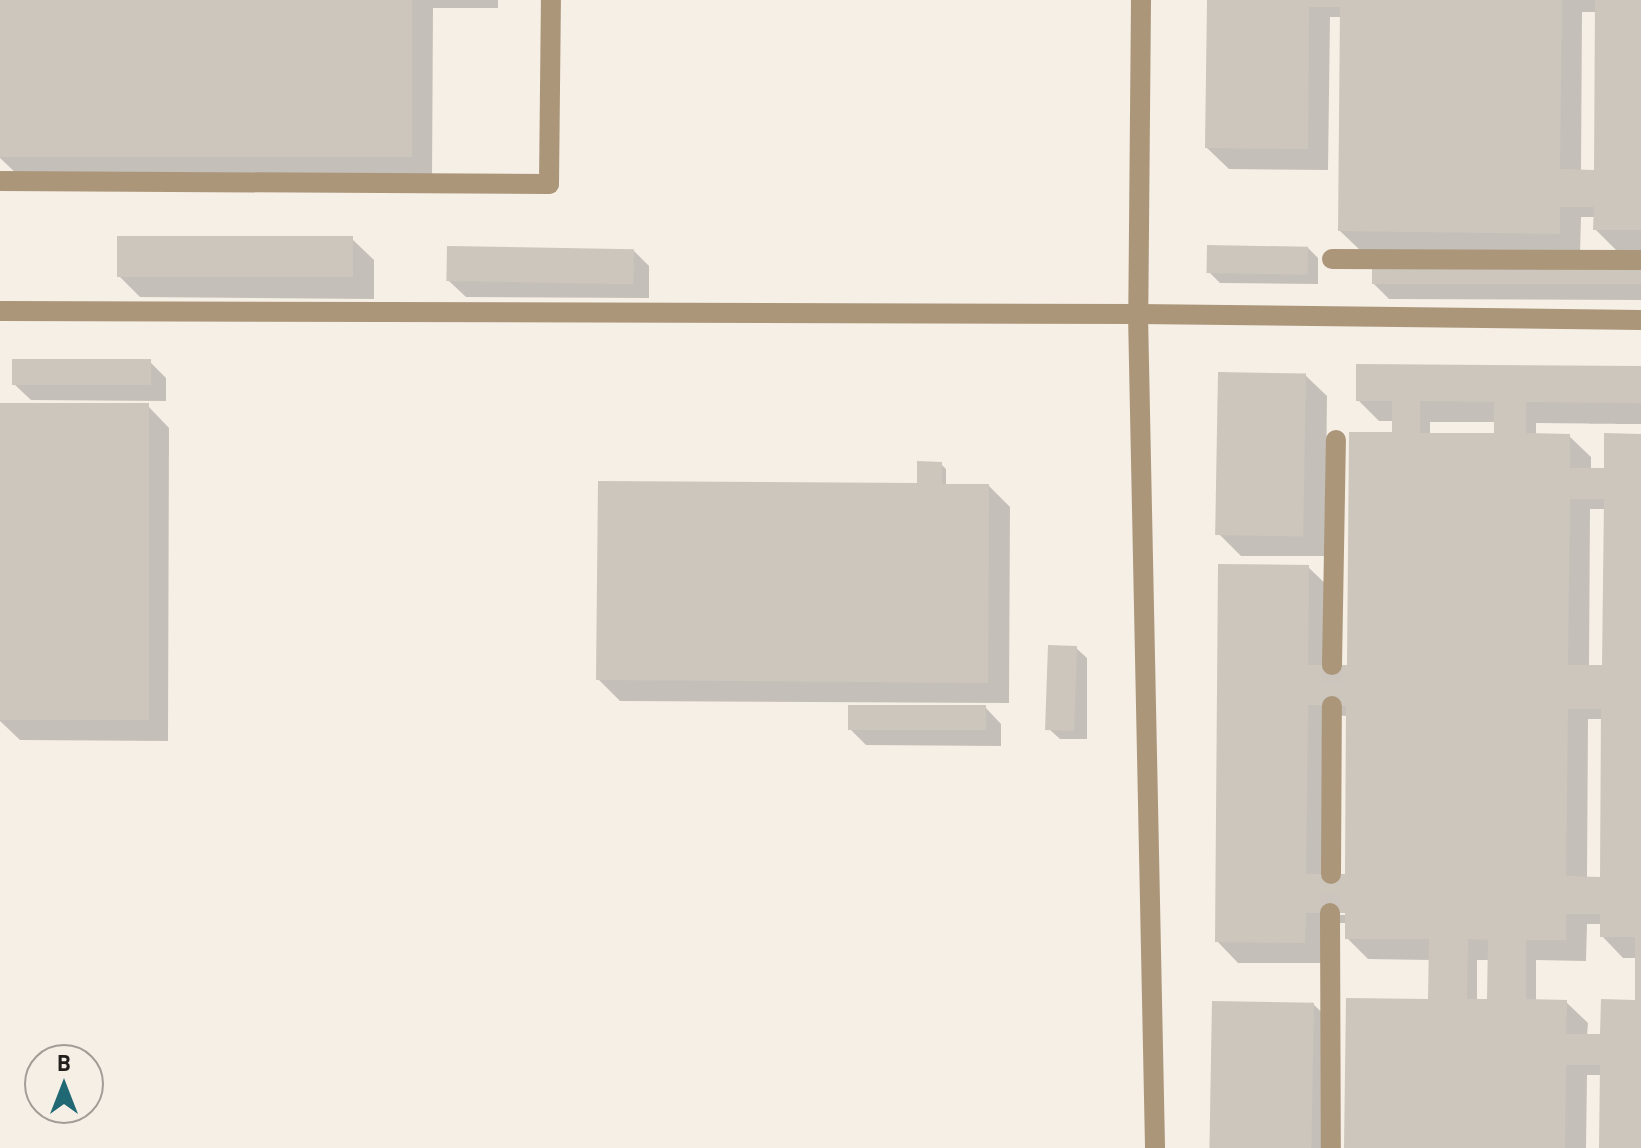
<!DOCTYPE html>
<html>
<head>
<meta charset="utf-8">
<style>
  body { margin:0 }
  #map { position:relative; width:1641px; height:1148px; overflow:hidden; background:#f6efe6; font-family:Barlow,sans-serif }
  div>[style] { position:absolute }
  .shadow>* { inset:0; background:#0003 }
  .building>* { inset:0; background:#cdc6bd; transform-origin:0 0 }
  .minor-tunnel>* { height:20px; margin-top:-10px; transform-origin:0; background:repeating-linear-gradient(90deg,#ccc5be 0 20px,transparent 0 30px) }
  .minor>* { height:20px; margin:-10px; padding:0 10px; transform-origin:10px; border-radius:10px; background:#ab967a }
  span { translate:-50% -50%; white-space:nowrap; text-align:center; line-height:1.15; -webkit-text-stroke:8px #f6efe6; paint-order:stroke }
  .north { position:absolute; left:24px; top:1044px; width:80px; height:80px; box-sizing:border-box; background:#f6efe6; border:2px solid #a19c95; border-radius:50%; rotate:0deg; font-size:22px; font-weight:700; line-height:32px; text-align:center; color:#221f1c }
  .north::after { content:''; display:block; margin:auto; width:28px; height:36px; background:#1f6874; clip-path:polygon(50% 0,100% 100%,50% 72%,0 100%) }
</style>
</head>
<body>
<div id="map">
  <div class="shadow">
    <div style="clip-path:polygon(0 0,498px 0,498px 8px,433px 8px,432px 180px,20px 177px,0 158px)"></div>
    <div style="clip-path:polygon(evenodd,1209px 0,1641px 0,1641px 251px,1617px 251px,1595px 229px,1595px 217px,1581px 217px,1580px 254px,1362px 252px,1340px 231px,1342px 17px,1330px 17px,1328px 170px,1229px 169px,1207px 148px,1209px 0,1582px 12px,1597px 12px,1596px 175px,1581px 171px,1582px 12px)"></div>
    <div style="clip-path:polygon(352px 239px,374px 260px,374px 299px,140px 297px,119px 276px)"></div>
    <div style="clip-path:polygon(1308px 248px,1318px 258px,1318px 284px,1220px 283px,1209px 272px)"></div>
    <div style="clip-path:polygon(633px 250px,649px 266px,649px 298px,466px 297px,449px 281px)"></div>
    <div style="clip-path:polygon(1641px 271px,1641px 300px,1389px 299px,1373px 283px)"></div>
    <div style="clip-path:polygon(150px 362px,166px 378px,166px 401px,31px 400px,14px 384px)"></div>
    <div style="clip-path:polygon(evenodd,1641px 368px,1641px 424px,1536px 423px,1536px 436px,1569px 436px,1591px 457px,1591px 470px,1603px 470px,1641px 436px,1641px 1148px,1601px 1148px,1602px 1075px,1587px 1075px,1586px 1148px,1346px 1148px,1433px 1001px,1431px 960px,1368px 959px,1347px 938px,1347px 923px,1326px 923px,1326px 963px,1238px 963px,1217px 941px,1308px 567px,1330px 588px,1329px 667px,1349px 670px,1394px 434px,1394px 421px,1379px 421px,1358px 400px,1641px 368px,1430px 422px,1496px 422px,1499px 435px,1430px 434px,1430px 422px,1641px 368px,1590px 509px,1605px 509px,1604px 670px,1589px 667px,1590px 509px,1641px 368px,1328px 715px,1349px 716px,1347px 879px,1327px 876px,1328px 715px,1641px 368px,1588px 719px,1604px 719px,1602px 882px,1587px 879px,1588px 719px,1641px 368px,1327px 911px,1355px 911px,1355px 915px,1327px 915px,1327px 911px,1641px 368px,1587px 924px,1602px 924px,1602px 936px,1623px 958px,1637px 958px,1637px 1002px,1602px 1039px,1587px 1036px,1588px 1023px,1566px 1002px,1536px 1002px,1536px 960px,1586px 961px,1587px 924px,1641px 368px,1477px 960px,1489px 960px,1489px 1001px,1477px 1001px,1477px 960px)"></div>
    <div style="clip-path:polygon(1305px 375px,1327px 396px,1325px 556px,1241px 556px,1219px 534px)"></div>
    <div style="clip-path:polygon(0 405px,148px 406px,169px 428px,168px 741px,20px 740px,0 721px)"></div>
    <div style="clip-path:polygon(941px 464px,946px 469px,946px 486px,989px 486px,1010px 507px,1009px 703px,620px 701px,598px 679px,922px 485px)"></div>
    <div style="clip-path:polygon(1076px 648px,1087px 658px,1087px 739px,1060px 739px,1049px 729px)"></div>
    <div style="clip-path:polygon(985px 707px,1001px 724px,1001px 746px,866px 745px,850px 729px)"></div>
    <div style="clip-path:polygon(1313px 1004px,1335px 1025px,1333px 1148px,1212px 1148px)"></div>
  </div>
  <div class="building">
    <div style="left:0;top:0;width:412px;height:157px"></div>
    <div style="clip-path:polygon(1207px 0,1562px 0,1560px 169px,1594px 170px,1595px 0,1641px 0,1641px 230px,1593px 230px,1594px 207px,1560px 207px,1560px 234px,1338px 231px,1340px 7px,1309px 7px,1308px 149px,1205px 148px)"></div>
    <div style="left:117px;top:236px;width:236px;height:41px"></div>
    <div style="left:1207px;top:245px;width:101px;height:28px;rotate:1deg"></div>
    <div style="left:447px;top:246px;width:187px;height:35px;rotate:1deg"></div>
    <div style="left:1372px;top:267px;width:269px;height:17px"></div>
    <div style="left:12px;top:359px;width:139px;height:26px"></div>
    <div style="clip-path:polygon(evenodd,1356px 364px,1641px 366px,1641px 403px,1526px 402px,1526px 433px,1570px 434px,1570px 468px,1604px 468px,1604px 433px,1641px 434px,1641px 1148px,1599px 1148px,1600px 1065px,1566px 1065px,1565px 1148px,1344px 1148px,1346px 998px,1428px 999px,1429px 939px,1345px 939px,1345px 913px,1306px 913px,1305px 943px,1215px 942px,1218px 564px,1309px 565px,1308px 665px,1347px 665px,1349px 432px,1392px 432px,1392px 401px,1356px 401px,1356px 364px,1420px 401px,1494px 402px,1494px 433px,1420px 433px,1420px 401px,1356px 364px,1570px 499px,1604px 499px,1602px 665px,1568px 665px,1570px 499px,1356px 364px,1308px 705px,1346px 706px,1345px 874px,1306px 874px,1308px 705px,1356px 364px,1568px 709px,1601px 709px,1600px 877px,1566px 876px,1568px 709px,1356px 364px,1566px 914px,1600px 914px,1600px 937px,1635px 937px,1635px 1000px,1601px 999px,1600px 1034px,1566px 1034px,1567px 1000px,1526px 999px,1526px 940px,1566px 940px,1566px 914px,1356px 364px,1468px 939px,1488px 940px,1487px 999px,1467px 999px,1468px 939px)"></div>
    <div style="left:1218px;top:372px;width:88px;height:163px;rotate:1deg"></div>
    <div style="left:0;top:403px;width:149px;height:317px"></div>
    <div style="clip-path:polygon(917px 461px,942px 462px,942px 484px,989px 484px,988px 683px,596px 680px,598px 481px,917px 483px)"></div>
    <div style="left:1048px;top:645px;width:29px;height:85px;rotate:2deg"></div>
    <div style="left:848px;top:705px;width:138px;height:25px"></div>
    <div style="left:1212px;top:1001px;width:102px;height:147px;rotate:1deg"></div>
  </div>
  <div class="minor-tunnel">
    <div style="left:1332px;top:665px;width:41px;rotate:90deg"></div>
    <div style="left:1330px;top:913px;width:39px;rotate:-89deg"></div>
  </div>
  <div class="minor">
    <div style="left:1141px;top:0;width:314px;rotate:90.5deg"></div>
    <div style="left:1138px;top:314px;width:834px;rotate:88.83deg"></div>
    <div style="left:0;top:181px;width:549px;rotate:0.31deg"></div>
    <div style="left:549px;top:184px;width:184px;rotate:-89.4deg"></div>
    <div style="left:1332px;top:259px;width:309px;rotate:0.2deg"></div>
    <div style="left:0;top:311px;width:1138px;rotate:0.15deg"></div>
    <div style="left:1138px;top:314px;width:503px;rotate:0.68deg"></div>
    <div style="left:1332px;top:665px;width:225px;rotate:-89deg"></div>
    <div style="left:1331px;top:874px;width:168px;rotate:-89.7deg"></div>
    <div style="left:1330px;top:913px;width:235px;rotate:89.8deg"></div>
  </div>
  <div class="north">B</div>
</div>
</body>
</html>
